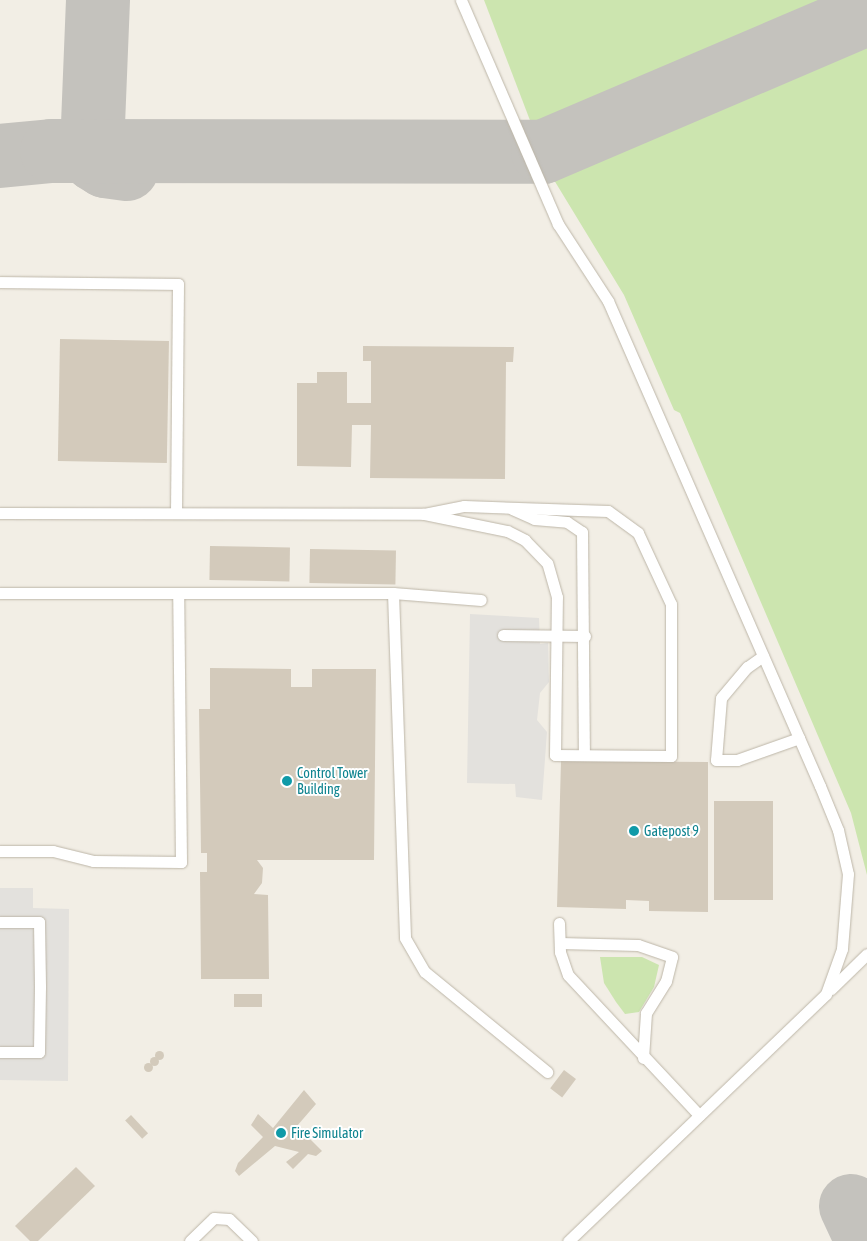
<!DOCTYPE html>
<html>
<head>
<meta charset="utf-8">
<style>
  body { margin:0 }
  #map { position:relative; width:867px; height:1241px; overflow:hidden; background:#f2eee5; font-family:"Asap Condensed",sans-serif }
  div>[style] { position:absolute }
  .green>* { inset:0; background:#cce5af }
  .parking>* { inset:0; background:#e3e1dd }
  .taxiway>* { height:64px; margin:-32px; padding:0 32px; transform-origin:32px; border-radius:32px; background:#c4c2bd }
  .building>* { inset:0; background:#d3cabb; transform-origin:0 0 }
  .round { border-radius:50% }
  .roads { filter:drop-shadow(0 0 1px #bdb6a8) drop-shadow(0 0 1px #bdb6a8) }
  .service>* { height:11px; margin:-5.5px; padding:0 5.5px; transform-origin:5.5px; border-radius:5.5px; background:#fff }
  .dots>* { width:14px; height:14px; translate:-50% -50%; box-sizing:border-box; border:2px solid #fff; border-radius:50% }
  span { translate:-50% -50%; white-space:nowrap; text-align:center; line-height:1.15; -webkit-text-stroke:4px #fff; paint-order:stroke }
  .culture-label { font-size:14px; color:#0d838f }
  .left { translate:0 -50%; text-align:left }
</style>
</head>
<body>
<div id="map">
  <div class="green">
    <div style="clip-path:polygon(484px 0,836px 0,584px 110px,531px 123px)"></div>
    <div style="clip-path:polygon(867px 46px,867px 875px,851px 813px,680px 413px,674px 410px,624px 295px,554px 180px)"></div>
    <div style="clip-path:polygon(600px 957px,642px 957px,659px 965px,654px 987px,639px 1012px,625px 1014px,616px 1002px,604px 983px)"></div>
  </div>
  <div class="parking">
    <div style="clip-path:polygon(470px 614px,539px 618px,540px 644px,548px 643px,549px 682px,540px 693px,537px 720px,547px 732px,542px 800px,516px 797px,515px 784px,467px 783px)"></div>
    <div style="clip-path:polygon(0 888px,33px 888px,33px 908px,69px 909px,68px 1081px,0 1080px)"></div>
  </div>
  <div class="taxiway">
    <div style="left:98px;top:0;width:151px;rotate:92.3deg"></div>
    <div style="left:92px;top:151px;width:8px;rotate:76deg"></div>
    <div style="left:94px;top:159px;width:13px;rotate:32deg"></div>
    <div style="left:105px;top:166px;width:22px;rotate:8deg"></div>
    <div style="left:0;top:156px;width:52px;rotate:-5.5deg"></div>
    <div style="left:52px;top:151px;width:491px;rotate:0.1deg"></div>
    <div style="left:543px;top:152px;width:352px;rotate:-23.1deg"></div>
    <div style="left:851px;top:1206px;width:38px;rotate:65deg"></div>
  </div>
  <div class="building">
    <div style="left:60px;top:339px;width:109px;height:122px;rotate:1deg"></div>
    <div style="clip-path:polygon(363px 346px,514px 347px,513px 362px,506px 362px,505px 479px,370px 478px,371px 425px,352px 425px,351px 467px,297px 466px,297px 383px,317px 383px,317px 372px,347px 372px,347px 403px,371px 403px,371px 361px,363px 361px)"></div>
    <div style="left:210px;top:546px;width:80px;height:34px;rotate:1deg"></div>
    <div style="left:310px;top:549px;width:86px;height:34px;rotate:1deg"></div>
    <div style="clip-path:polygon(210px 668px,291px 669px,291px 687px,312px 687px,312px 669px,376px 669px,374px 860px,257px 860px,263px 868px,262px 883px,254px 894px,268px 895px,269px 979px,201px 979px,200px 872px,207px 872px,207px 853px,201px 853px,199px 709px,210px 709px)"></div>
    <div style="clip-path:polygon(561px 761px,708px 762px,708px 912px,649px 911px,649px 901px,626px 900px,626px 909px,557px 907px)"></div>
    <div style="left:714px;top:801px;width:59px;height:99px"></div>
    <div style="left:234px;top:994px;width:28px;height:13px"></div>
    <div class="round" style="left:154.5px;top:1050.5px;width:9px;height:9px"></div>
    <div class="round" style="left:149.5px;top:1056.5px;width:9px;height:9px"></div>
    <div class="round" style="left:143.5px;top:1062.5px;width:9px;height:9px"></div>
    <div style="left:564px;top:1070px;width:15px;height:23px;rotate:37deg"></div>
    <div style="clip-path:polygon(304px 1090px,316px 1104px,297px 1126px,322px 1151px,316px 1156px,308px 1154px,293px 1169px,286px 1162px,299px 1152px,275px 1146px,239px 1176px,235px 1171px,238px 1163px,263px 1137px,251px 1125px,258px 1114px,273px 1128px)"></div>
    <div style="left:131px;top:1115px;width:25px;height:8px;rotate:47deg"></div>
    <div style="clip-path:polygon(76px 1167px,95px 1186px,38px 1241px,30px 1241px,15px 1226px)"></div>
  </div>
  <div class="roads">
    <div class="service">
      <div style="left:461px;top:0;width:244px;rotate:66.6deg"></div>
      <div style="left:558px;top:224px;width:92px;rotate:57deg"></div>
      <div style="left:608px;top:301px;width:529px;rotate:66.39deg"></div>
      <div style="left:820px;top:786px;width:48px;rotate:67.8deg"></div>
      <div style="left:838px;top:830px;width:45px;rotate:77.2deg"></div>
      <div style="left:848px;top:874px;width:75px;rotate:94.6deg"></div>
      <div style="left:842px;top:949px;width:48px;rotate:109.6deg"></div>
      <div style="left:826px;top:994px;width:357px;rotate:136.2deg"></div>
      <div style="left:0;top:282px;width:178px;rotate:0.6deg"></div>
      <div style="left:178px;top:284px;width:229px;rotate:90.5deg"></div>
      <div style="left:512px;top:509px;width:24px;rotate:24deg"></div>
      <div style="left:534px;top:519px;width:33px;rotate:5deg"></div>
      <div style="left:567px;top:522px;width:18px;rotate:34deg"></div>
      <div style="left:582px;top:532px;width:223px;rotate:89.5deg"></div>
      <div style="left:0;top:513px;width:424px;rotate:0.1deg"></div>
      <div style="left:424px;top:514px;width:41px;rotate:-11.3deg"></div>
      <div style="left:464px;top:506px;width:144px;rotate:2deg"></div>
      <div style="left:608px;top:511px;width:37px;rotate:36deg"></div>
      <div style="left:638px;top:533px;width:78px;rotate:65.1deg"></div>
      <div style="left:671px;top:604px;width:152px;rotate:90deg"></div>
      <div style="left:671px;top:756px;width:116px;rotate:-179.5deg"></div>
      <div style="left:555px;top:755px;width:158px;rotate:-89.3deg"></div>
      <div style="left:557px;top:597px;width:35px;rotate:-106deg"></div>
      <div style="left:547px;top:563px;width:32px;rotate:-134deg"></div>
      <div style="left:525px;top:540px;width:20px;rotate:-153deg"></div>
      <div style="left:507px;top:531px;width:85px;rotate:-168.4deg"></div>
      <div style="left:0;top:593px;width:393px"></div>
      <div style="left:393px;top:593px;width:88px;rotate:4.5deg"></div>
      <div style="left:393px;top:593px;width:345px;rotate:88deg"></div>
      <div style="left:405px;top:938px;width:39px;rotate:60deg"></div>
      <div style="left:425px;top:972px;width:158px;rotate:39.3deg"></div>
      <div style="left:503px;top:635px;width:82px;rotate:0.7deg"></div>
      <div style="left:763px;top:656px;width:19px;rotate:145deg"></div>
      <div style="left:747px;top:667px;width:40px;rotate:130deg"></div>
      <div style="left:721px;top:698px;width:62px;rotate:94.6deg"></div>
      <div style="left:716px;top:760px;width:21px"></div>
      <div style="left:737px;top:760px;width:66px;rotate:-19.5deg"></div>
      <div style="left:0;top:851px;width:53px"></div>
      <div style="left:53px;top:851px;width:41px;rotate:14deg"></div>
      <div style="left:93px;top:861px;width:88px;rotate:0.7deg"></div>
      <div style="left:181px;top:862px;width:269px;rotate:-90.6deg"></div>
      <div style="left:0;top:922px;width:39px"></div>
      <div style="left:39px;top:922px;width:65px;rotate:89.1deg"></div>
      <div style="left:40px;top:987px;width:65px;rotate:90.9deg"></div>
      <div style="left:39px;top:1052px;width:39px;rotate:180deg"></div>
      <div style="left:559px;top:923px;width:29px;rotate:88deg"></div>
      <div style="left:560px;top:952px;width:24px;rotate:71deg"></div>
      <div style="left:568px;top:975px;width:192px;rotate:46.9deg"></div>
      <div style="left:560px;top:943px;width:78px;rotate:1.5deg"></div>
      <div style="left:638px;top:945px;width:36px;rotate:19deg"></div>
      <div style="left:672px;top:957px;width:25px;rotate:104deg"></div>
      <div style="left:666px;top:981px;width:38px;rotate:122deg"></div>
      <div style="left:646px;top:1013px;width:45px;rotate:93.8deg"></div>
      <div style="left:831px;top:989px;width:50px;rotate:-44.2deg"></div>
      <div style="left:190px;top:1241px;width:33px;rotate:-44deg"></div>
      <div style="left:214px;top:1218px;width:15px;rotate:4deg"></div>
      <div style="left:229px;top:1219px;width:32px;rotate:44deg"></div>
    </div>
  </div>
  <div class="dots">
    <div style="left:287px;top:781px;background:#0f9aa8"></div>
    <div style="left:634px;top:831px;background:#0f9aa8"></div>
    <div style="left:281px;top:1133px;background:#0f9aa8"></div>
  </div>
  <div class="culture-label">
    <span class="left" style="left:297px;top:781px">Control Tower<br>Building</span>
    <span class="left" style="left:644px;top:831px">Gatepost 9</span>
    <span class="left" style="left:291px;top:1133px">Fire Simulator</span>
  </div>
</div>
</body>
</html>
